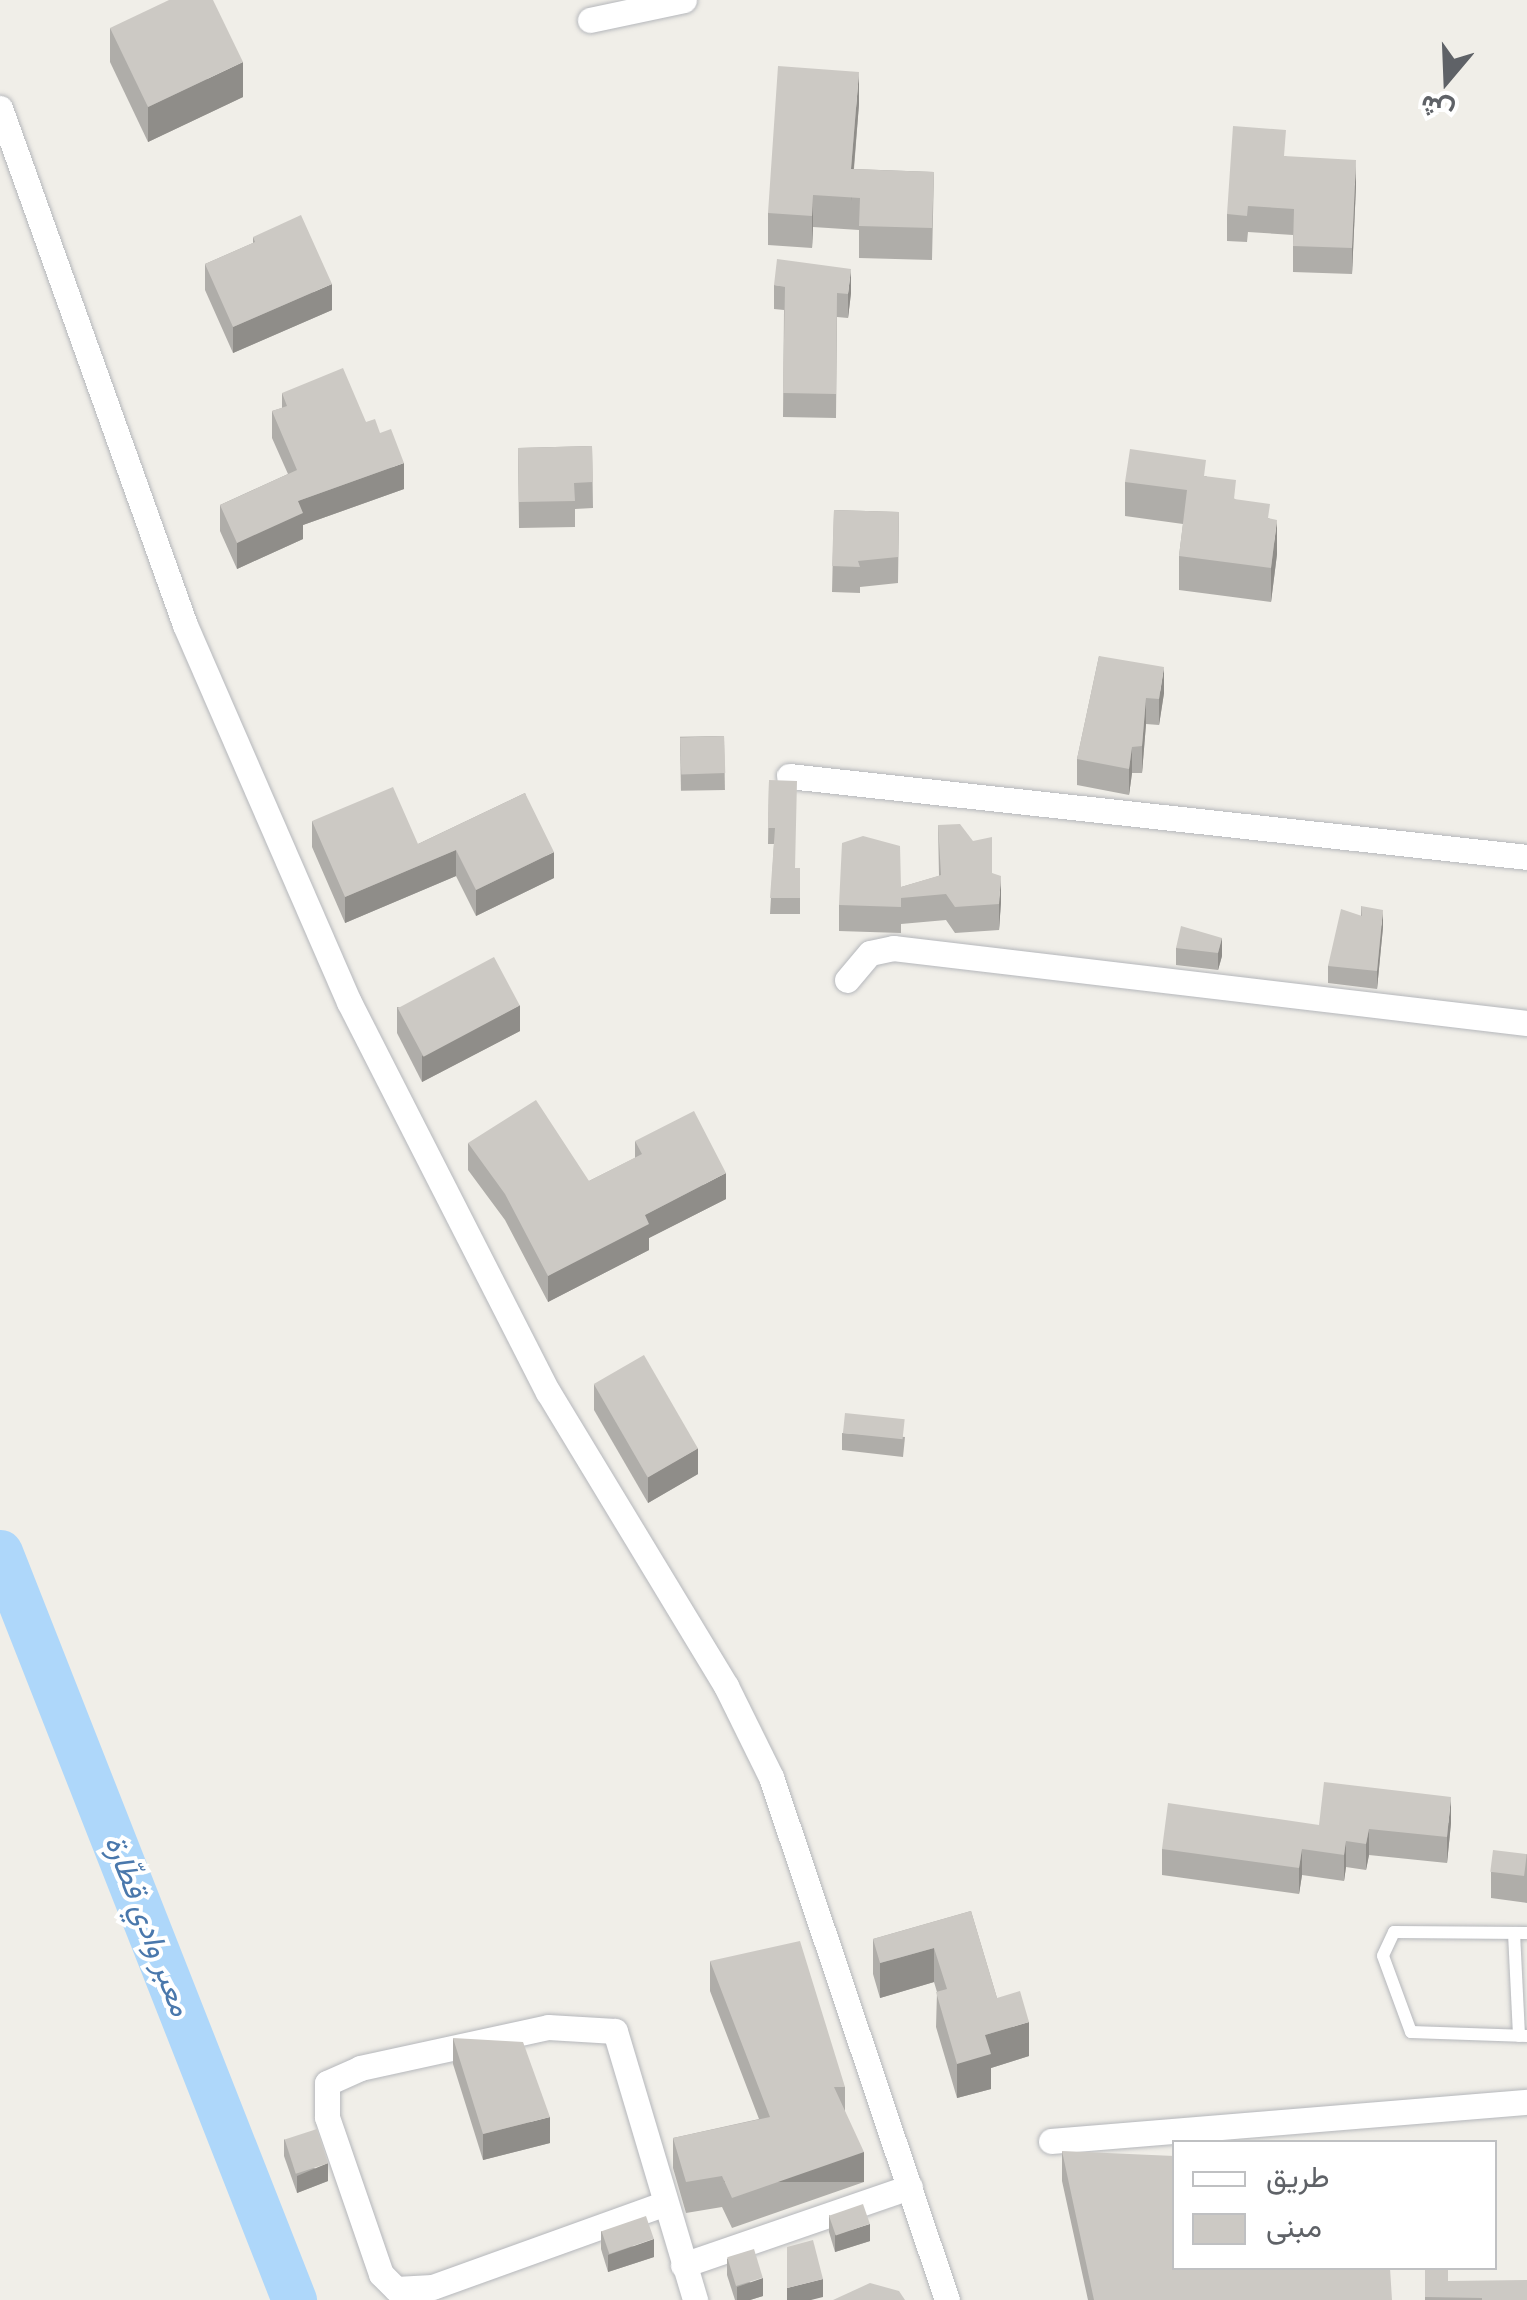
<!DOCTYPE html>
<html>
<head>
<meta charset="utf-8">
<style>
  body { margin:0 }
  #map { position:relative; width:1527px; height:2300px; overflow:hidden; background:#f0eee8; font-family:"Varela Round",Vazirmatn,sans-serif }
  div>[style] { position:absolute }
  .river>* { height:45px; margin:-22.5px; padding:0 22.5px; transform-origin:22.5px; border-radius:22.5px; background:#aed7fa }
  .roads { filter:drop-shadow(0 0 2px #b5b7bb) drop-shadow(0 0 2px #b5b7bb) }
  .lane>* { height:12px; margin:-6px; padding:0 6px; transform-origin:6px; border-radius:6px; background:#fff }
  .street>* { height:25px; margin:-12.5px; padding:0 12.5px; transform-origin:12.5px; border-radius:12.5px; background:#fff }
  .wall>* { inset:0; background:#afada9; transform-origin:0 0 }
  .shaded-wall>* { inset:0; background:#8f8d89; transform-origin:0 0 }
  .building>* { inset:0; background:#ccc9c4; transform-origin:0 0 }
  span { translate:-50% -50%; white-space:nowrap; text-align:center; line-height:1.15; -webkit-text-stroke:8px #fff; paint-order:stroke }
  .water-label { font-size:30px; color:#4a78ac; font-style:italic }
  .legend { position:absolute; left:1172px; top:2140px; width:325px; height:130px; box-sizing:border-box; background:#fff; border:2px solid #bfc0c2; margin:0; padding:12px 18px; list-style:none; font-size:30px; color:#5f6267 }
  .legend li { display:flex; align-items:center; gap:20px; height:50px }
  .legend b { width:50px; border:2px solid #bfc0c2 }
  .north { position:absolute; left:1397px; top:30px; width:100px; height:100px; -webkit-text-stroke:8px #fff; paint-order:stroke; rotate:199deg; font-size:28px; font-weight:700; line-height:40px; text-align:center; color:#5f6267 }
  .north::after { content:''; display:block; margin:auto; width:35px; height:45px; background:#5f6267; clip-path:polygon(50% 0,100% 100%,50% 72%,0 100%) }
</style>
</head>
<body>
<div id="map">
  <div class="river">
    <div style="left:0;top:1552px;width:804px;rotate:68.54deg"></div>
  </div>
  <div class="roads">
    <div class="lane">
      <div style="left:1514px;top:1933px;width:103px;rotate:87.2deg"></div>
      <div style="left:1527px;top:1933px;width:133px;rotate:-179.6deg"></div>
      <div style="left:1394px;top:1932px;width:26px;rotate:115deg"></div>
      <div style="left:1383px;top:1956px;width:81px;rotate:69.8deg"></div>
      <div style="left:1411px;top:2032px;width:116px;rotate:2deg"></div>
    </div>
    <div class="street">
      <div style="left:590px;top:20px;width:96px;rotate:-12deg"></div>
      <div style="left:0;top:108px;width:549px;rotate:70.31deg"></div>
      <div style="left:185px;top:625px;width:411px;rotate:66.5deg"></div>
      <div style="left:349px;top:1002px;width:438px;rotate:63deg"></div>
      <div style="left:548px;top:1392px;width:344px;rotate:58.8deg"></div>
      <div style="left:726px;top:1686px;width:102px;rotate:63.7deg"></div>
      <div style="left:771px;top:1777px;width:552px;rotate:71.4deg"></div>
      <div style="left:789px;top:776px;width:742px;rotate:6.26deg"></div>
      <div style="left:847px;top:980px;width:35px;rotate:-50deg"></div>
      <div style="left:870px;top:953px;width:24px;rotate:-12deg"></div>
      <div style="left:893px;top:948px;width:638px;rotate:6.75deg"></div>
      <div style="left:1051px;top:2141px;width:478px;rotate:-4.7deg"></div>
      <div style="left:663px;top:2204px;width:245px;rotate:160.2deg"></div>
      <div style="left:432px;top:2287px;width:36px;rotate:177deg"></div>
      <div style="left:396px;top:2289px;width:21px;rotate:-135deg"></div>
      <div style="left:381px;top:2274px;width:166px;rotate:-109deg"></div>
      <div style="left:327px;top:2117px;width:34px;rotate:-90deg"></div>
      <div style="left:327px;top:2083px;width:36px;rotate:-24deg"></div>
      <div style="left:360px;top:2068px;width:192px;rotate:-12.3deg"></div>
      <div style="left:548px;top:2027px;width:67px;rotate:3.4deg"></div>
      <div style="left:615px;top:2031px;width:281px;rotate:73.4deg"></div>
      <div style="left:683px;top:2265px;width:240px;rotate:-19deg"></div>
    </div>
  </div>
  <div class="wall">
    <div style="clip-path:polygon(110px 28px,243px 97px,148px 142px,110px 62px)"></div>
    <div style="clip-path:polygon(859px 104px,854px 169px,934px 172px,932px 260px,859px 258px,859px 230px,813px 227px,812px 248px,768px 245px,768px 213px)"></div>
    <div style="clip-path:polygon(1285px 156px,1356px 186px,1352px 274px,1293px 272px,1293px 235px,1248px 232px,1247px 242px,1227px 241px,1227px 214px)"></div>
    <div style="clip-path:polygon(253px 237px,332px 310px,233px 353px,205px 290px,205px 264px,253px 243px)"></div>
    <div style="clip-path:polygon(774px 285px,851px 293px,848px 318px,837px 317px,836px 418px,783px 417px,784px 310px,774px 309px)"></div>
    <div style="clip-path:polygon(282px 393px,366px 422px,404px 489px,303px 525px,303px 539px,237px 569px,220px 531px,220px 505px,288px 474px,272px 438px,272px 411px,282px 408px)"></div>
    <div style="clip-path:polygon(592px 446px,593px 508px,575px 509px,575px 527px,519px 528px,518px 448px)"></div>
    <div style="clip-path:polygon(1206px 476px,1236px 500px,1270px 519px,1277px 554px,1271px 602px,1179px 590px,1179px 556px,1183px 524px,1125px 516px,1125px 482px)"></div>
    <div style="clip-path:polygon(834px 510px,899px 512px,898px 583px,860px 587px,860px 593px,832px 592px)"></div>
    <div style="clip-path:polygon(1099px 656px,1164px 693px,1159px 725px,1146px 724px,1142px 773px,1132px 773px,1129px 795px,1077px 785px,1077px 759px)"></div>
    <div style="left:724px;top:736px;width:54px;height:44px;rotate:89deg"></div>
    <div style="clip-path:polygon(769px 780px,795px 868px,800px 868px,800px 914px,770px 914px,774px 844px,768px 844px)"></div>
    <div style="clip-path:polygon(525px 793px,554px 878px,476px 916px,456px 876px,345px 923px,312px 847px,312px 821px,418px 844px)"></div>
    <div style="clip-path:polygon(938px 825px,992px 873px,1001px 902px,999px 930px,955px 933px,946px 920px,901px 924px,901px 933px,839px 931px,839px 905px,939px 876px)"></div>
    <div style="clip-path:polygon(1361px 906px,1383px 927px,1377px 989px,1328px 983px,1328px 966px,1361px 916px)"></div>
    <div style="clip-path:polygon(1222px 938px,1222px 956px,1218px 970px,1176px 965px,1176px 948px)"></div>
    <div style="clip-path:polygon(397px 1007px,520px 1031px,422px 1082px,397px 1033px)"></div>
    <div style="clip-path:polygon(635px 1141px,726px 1199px,649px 1238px,649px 1250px,548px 1302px,505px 1220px,468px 1170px,468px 1143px,589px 1181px,635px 1158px)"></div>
    <div style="clip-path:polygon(594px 1384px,698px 1474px,648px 1503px,594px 1410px)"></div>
    <div style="clip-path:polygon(842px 1433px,905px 1437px,903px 1457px,842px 1450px)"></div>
    <div style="clip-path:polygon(1451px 1823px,1447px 1863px,1369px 1855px,1366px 1870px,1346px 1867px,1344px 1881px,1302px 1875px,1299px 1894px,1162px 1875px,1162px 1849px,1319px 1825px)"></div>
    <div style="clip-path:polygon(1527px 1854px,1527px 1903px,1491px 1898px,1491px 1872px)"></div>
    <div style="clip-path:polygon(971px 1911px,997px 1998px,1029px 2056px,991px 2068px,991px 2089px,957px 2098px,936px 2027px,937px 1992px,934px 1982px,880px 1998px,873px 1974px,873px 1939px)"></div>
    <div style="clip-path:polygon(710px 1961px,845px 2087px,845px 2112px,864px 2182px,732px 2228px,722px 2207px,686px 2213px,673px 2168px,673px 2138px,759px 2119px,710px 1991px)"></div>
    <div style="clip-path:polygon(453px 2038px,550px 2143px,483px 2160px,453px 2064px)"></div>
    <div style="clip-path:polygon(284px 2139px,328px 2181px,297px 2193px,284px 2156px)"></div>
    <div style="clip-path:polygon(1062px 2151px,1174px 2268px,1392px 2300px,1088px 2300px,1062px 2181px)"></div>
    <div style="clip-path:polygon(829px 2215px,870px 2241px,835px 2252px,829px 2232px)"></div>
    <div style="clip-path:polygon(601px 2231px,654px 2257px,608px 2272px,601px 2249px)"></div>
    <div style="clip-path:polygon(727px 2258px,763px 2296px,750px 2300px,735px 2300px,727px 2275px)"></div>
    <div style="clip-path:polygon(1425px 2268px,1448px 2281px,1527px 2300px,1425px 2300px)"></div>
  </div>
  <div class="shaded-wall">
    <div style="clip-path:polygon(243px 62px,243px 97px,148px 142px,148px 107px)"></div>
    <div style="clip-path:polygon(859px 72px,859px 104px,851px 201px,851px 169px)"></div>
    <div style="clip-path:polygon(1356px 160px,1356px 186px,1352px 274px,1352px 248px)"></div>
    <div style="clip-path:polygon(813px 195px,813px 227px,812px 248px,812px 216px)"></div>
    <div style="clip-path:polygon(851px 269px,851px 293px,848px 318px,848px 294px)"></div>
    <div style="clip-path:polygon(332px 284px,332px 310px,233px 353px,233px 327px)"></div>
    <div style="clip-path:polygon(404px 463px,404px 489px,303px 525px,303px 539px,237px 569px,237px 543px,298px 501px)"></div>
    <div style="clip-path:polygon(1277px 520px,1277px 554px,1271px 602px,1271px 568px)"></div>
    <div style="clip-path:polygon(1164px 667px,1164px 693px,1159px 725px,1159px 699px)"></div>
    <div style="clip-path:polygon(1146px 698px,1146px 724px,1142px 773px,1142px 746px)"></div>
    <div style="clip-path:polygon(1132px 747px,1132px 773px,1129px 795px,1129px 769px)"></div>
    <div style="clip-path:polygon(456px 850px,456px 876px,345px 923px,345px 897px)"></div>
    <div style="clip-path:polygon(554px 852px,554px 878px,476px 916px,476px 890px)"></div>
    <div style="clip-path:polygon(1001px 876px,1001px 902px,999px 930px,999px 904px)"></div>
    <div style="clip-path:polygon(1383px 910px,1383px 927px,1377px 989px,1377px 971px)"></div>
    <div style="clip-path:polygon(1222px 938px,1222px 956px,1218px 970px,1218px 953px)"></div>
    <div style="clip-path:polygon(520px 1005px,520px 1031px,422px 1082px,422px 1056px)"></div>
    <div style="clip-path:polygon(726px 1173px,726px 1199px,649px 1238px,649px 1250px,548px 1302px,548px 1276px,645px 1215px)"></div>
    <div style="clip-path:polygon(698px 1448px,698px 1474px,648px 1503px,648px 1477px)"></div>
    <div style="clip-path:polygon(1451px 1797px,1451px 1823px,1447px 1863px,1447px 1837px)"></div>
    <div style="clip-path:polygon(1369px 1829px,1369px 1855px,1366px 1870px,1366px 1844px)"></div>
    <div style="clip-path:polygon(1346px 1841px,1346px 1867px,1344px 1881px,1344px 1855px)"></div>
    <div style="clip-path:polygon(1302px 1849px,1302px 1875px,1299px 1894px,1299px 1868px)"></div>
    <div style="clip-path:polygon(934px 1948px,934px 1982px,880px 1998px,880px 1963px)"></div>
    <div style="clip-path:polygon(1029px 2022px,1029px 2056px,991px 2068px,991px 2089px,957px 2098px,957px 2064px,985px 2035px)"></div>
    <div style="clip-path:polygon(550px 2117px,550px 2143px,483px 2160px,483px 2134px)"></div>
    <div style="left:864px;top:2152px;width:30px;height:140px;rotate:90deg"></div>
    <div style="clip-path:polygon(328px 2163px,328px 2181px,297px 2193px,297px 2176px)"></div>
    <div style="clip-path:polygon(870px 2224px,870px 2241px,835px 2252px,835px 2235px)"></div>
    <div style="clip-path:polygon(654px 2239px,654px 2257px,608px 2272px,608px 2255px)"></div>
    <div style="clip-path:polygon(763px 2278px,763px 2296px,750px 2300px,737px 2300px,737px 2287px)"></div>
    <div style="clip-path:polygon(823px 2279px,823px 2297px,811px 2300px,787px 2300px,787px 2288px)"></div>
  </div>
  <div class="building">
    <div style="clip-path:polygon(169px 0,213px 0,243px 62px,148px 107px,110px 28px)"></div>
    <div style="clip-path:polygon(778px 66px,859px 72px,851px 169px,934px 172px,932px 228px,859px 226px,860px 198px,813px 195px,812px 216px,768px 213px)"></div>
    <div style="clip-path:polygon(1233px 126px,1286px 130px,1284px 156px,1356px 160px,1352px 248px,1293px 246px,1294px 209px,1248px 206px,1247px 216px,1227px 214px)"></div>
    <div style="clip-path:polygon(301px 215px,332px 284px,233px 327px,205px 264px,255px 242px,253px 237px)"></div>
    <div style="clip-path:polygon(777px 259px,851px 269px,848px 294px,837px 293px,836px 394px,783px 393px,785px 287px,774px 285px)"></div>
    <div style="clip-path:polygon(343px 368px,366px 422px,375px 419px,380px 433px,391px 429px,404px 463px,298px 501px,303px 513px,237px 543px,220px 505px,297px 470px,272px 411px,287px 406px,282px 393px)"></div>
    <div style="clip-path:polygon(592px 446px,593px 482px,574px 483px,575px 501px,519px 502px,518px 448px)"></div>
    <div style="clip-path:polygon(1130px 449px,1206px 460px,1204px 476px,1236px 480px,1234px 499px,1270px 504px,1268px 518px,1277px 520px,1271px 568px,1179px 556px,1187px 490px,1125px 482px)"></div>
    <div style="clip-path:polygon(834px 510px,899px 512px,898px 557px,858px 561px,860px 567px,832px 566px)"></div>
    <div style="clip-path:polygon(1099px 656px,1164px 667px,1159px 699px,1146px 698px,1142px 746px,1132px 747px,1129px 769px,1077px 759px)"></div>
    <div style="left:724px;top:736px;width:37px;height:44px;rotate:88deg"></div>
    <div style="clip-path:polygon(769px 780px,797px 781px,795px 868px,800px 868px,800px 898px,770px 898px,775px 828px,768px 828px)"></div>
    <div style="clip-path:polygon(393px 787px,418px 844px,525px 793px,554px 852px,476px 890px,456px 850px,345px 897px,312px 821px)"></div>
    <div style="clip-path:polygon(960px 824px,973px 841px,992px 837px,992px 873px,1001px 876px,999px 904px,955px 907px,946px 894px,901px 898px,901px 907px,839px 905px,842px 843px,863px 836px,900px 846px,901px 887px,941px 875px,938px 825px)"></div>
    <div style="clip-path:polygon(1361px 906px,1383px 910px,1377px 971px,1328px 966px,1341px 909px,1362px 916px)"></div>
    <div style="clip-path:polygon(1181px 926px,1222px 938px,1218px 953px,1176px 948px)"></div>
    <div style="left:494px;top:957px;width:55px;height:109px;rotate:62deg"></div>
    <div style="clip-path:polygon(536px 1100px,589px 1181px,642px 1154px,635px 1141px,694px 1111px,726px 1173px,645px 1215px,649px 1224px,548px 1276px,505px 1194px,468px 1143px)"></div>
    <div style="left:644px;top:1355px;width:108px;height:58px;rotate:60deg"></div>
    <div style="left:845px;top:1413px;width:60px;height:20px;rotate:6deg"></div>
    <div style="clip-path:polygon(1324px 1782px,1451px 1797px,1447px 1837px,1369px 1829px,1366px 1844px,1346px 1841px,1344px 1855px,1302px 1849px,1299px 1868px,1162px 1849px,1168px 1803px,1319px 1825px)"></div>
    <div style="left:1493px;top:1850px;width:34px;height:22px;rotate:7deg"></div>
    <div style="clip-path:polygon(971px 1911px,997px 1998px,1020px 1991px,1029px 2022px,985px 2035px,991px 2054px,957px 2064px,936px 1992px,947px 1989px,934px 1948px,880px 1963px,873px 1939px)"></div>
    <div style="clip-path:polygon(800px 1941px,845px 2087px,834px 2087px,864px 2152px,732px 2198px,722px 2176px,686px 2182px,673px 2138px,770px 2117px,710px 1961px)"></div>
    <div style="clip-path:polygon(453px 2038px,523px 2042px,550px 2117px,483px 2134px)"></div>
    <div style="left:317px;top:2129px;width:36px;height:34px;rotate:72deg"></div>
    <div style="clip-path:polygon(1062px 2151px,1174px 2156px,1174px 2268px,1390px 2268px,1392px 2300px,1094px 2300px)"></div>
    <div style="left:863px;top:2204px;width:21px;height:36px;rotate:71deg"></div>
    <div style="left:646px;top:2216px;width:24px;height:47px;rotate:71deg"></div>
    <div style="clip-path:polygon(813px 2240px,823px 2279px,787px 2288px,787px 2247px)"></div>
    <div style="left:754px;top:2249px;width:30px;height:28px;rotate:73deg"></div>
    <div style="clip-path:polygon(1425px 2268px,1448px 2268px,1448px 2281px,1527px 2280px,1527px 2300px,1482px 2300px,1482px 2298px,1425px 2297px)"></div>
    <div style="clip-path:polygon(870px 2283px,899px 2291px,905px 2300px,833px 2300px)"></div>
  </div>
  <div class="water-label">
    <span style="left:147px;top:1926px;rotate:69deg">معبر وادي قطّارة</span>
  </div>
  <ul class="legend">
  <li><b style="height:12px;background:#fff"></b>طريق</li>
  <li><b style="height:28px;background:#ccc9c4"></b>مبنى</li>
  </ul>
  <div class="north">ش</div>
</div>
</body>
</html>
